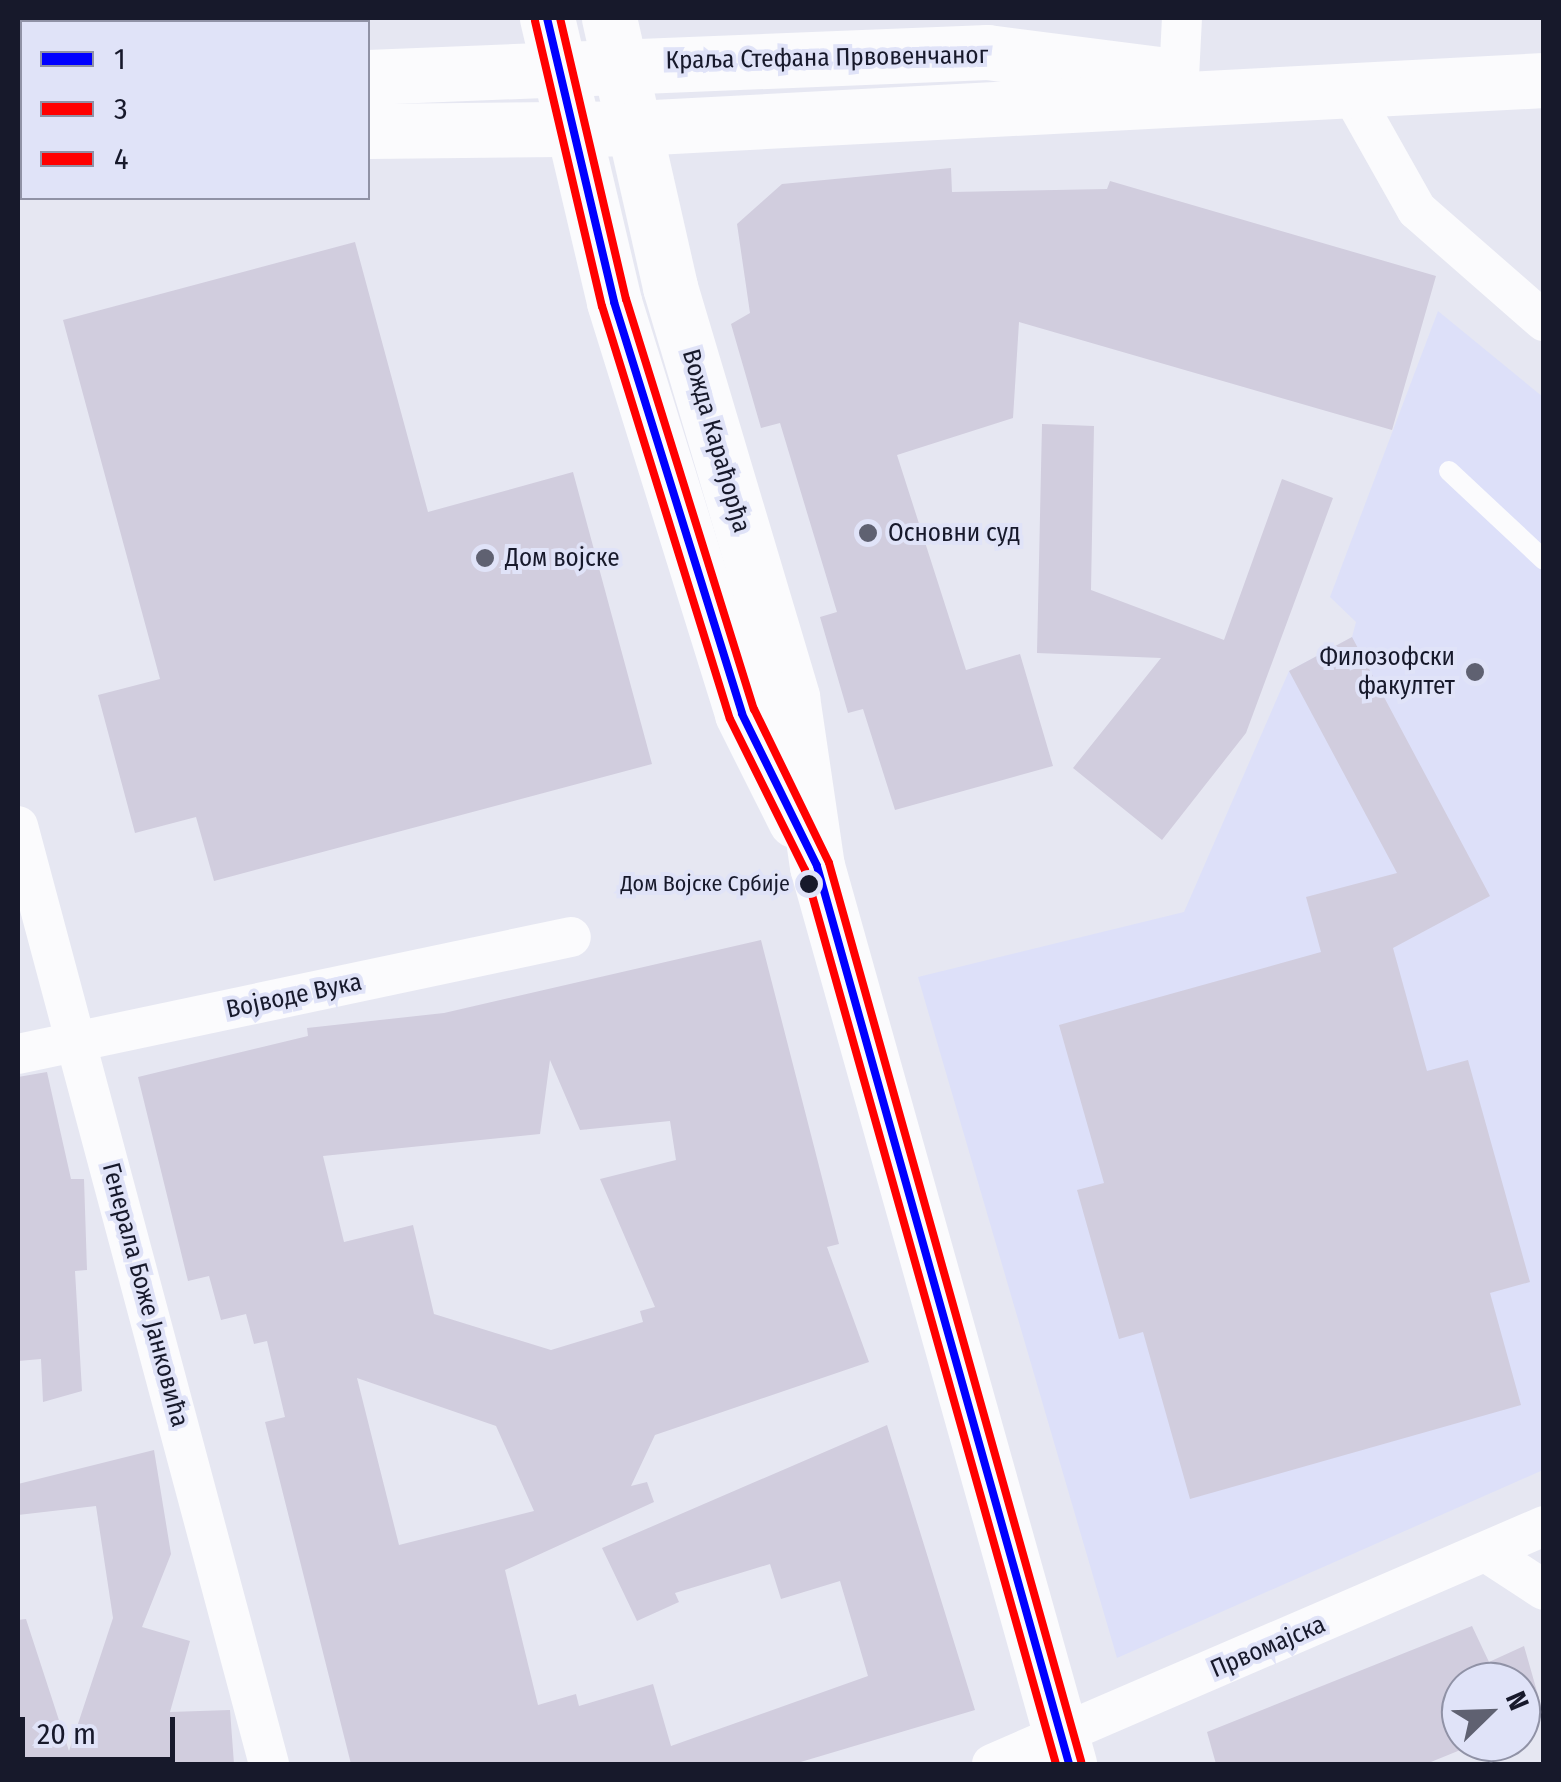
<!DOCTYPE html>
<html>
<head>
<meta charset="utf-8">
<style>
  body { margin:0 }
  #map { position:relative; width:1561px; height:1782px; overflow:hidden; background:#e6e7f2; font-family:"Fira Sans Condensed",sans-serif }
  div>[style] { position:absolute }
  .built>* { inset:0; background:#dde0f9 }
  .building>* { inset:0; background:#d1cdde }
  .lane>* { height:20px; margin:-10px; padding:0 10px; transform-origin:10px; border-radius:10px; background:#fbfbfd }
  .street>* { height:40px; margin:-20px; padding:0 20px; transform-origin:20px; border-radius:20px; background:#fbfbfd }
  .secondary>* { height:55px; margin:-27.5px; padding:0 27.5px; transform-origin:27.5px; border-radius:27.5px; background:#fbfbfd }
  .bus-1>* { height:8px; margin:-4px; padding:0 4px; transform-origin:4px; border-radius:4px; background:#00f }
  .bus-2>* { height:8px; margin:-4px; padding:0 4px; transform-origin:4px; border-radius:4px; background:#f00 }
  .bus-3>* { height:8px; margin:-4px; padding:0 4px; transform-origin:4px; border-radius:4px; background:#f00 }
  .dots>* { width:28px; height:28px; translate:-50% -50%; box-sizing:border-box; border:5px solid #e0e3f8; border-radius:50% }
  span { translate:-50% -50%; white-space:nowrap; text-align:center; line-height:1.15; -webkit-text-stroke:8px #e0e3f8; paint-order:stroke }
  .bus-label { font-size:22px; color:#17192b }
  .right { translate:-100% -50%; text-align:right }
  .street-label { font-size:25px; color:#17192b }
  .poi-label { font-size:25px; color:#17192b }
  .left { translate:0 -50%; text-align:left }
  .frame { position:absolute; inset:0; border:20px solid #17192b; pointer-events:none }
  .legend { position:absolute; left:20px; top:20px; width:350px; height:180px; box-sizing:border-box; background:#e0e3f8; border:2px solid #9092a6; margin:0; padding:12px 18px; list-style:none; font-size:30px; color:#17192b }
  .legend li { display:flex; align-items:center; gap:20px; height:50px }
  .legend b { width:50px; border:2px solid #9092a6 }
  .north { position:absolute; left:1441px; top:1662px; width:100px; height:100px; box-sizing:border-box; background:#e0e3f8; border:2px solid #9092a6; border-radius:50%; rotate:67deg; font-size:28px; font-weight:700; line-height:40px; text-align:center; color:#17192b }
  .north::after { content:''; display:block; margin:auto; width:35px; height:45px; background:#5f6171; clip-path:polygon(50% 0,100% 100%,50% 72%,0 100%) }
  .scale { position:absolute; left:20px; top:1717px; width:155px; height:45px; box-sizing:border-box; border:5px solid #17192b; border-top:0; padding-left:12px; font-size:30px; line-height:35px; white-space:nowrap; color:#17192b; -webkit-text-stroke:8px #e0e3f8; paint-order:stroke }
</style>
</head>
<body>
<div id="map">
  <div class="built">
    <div style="clip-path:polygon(1438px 311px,1543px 397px,1543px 1470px,1117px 1658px,918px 977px,1184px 912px,1289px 671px,1352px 637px,1356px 622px,1330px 597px)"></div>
  </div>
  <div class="building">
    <div style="clip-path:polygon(951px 168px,952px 192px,1107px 189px,1110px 181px,1436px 276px,1392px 430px,1019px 322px,1013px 418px,897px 455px,966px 670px,1020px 654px,1053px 766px,895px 810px,863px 709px,848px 713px,820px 617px,837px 612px,780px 423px,761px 428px,731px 324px,750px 313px,737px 224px,782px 184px)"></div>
    <div style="clip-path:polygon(355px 242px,428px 512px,573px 472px,652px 764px,214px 881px,196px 817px,135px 833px,98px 695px,160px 679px,63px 320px)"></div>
    <div style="clip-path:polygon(1042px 424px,1094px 426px,1091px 590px,1224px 640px,1282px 479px,1333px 498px,1246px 733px,1162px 840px,1073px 768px,1161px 658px,1037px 653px)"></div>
    <div style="clip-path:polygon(1352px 637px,1490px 896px,1393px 948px,1427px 1071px,1468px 1060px,1530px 1282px,1490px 1293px,1521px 1405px,1190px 1499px,1143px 1332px,1119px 1339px,1077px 1190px,1104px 1183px,1059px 1025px,1321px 952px,1306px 897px,1397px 873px,1289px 671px)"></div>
    <div style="clip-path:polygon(evenodd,761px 940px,839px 1244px,827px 1247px,869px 1362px,655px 1435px,631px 1486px,647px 1482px,654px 1502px,505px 1570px,538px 1705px,576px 1694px,579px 1706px,653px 1684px,671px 1746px,868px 1676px,840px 1581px,781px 1599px,770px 1564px,675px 1593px,679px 1602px,637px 1621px,602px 1548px,887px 1425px,975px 1710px,794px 1764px,351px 1764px,265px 1422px,285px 1417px,267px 1341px,254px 1344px,246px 1314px,221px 1320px,209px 1276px,188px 1281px,138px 1077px,308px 1036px,307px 1028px,444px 1013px,761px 940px,550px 1060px,580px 1130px,670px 1121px,676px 1160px,600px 1179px,655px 1307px,640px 1311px,643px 1322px,551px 1350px,434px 1314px,413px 1225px,344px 1242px,323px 1156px,540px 1134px,550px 1060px,761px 940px,357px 1378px,496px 1426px,534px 1511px,399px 1545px,357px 1378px)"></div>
    <div style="clip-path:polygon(47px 1072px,71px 1179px,84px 1179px,87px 1270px,75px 1271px,82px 1391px,43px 1402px,41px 1359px,18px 1361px,18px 1077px)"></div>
    <div style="clip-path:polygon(154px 1450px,171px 1554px,142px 1627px,190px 1641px,170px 1712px,230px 1710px,234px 1764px,18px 1764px,18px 1620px,26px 1619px,69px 1751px,113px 1618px,96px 1506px,18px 1515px,18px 1484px)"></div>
    <div style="clip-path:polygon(1472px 1626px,1489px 1662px,1524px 1646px,1544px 1716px,1521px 1725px,1521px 1682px,1461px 1682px,1461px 1742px,1480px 1742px,1426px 1764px,1216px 1764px,1207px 1732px)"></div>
  </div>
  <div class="lane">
    <div style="left:1449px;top:471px;width:130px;rotate:43.1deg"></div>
  </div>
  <div class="street">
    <div style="left:1179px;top:77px;width:59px;rotate:-87.1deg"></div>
    <div style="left:1347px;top:86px;width:142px;rotate:60.6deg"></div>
    <div style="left:1417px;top:210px;width:169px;rotate:41.2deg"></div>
    <div style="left:18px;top:826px;width:971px;rotate:75.02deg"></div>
    <div style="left:18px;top:1054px;width:565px;rotate:-11.95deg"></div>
    <div style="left:1486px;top:1552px;width:69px;rotate:33.2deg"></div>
    <div style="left:992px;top:1764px;width:601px;rotate:-23.32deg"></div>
  </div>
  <div class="secondary">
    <div style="left:547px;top:18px;width:292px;rotate:76.7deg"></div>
    <div style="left:614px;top:302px;width:431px;rotate:72.7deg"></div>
    <div style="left:742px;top:714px;width:119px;rotate:63.4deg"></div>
    <div style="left:609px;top:18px;width:276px;rotate:77.2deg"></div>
    <div style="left:670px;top:287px;width:428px;rotate:73.4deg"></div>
    <div style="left:792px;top:697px;width:171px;rotate:81.6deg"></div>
    <div style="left:817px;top:866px;width:933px;rotate:74.32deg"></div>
    <div style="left:18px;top:76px;width:4px"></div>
    <div style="left:368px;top:77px;width:620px;rotate:-2.31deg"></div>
    <div style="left:987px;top:52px;width:181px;rotate:7.3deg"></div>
    <div style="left:18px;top:121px;width:4px;rotate:14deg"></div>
    <div style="left:368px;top:131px;width:267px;rotate:-0.6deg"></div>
    <div style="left:635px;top:128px;width:910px;rotate:-3.02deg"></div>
  </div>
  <div class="bus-1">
    <div style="left:547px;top:18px;width:292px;rotate:76.7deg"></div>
    <div style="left:614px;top:302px;width:431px;rotate:72.7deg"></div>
    <div style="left:742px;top:714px;width:169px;rotate:63.7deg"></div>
    <div style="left:817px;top:866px;width:933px;rotate:74.32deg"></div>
  </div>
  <div class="bus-2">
    <div style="left:535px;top:21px;width:293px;rotate:76.8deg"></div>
    <div style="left:602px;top:306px;width:432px;rotate:72.8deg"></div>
    <div style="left:730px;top:719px;width:169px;rotate:63.6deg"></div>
    <div style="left:805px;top:870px;width:929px;rotate:74.32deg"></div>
  </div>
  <div class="bus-3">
    <div style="left:560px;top:18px;width:289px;rotate:76.8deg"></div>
    <div style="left:626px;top:299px;width:430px;rotate:72.7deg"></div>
    <div style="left:754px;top:709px;width:171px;rotate:64deg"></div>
    <div style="left:829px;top:863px;width:933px;rotate:74.32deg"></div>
  </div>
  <div class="dots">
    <div style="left:868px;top:533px;background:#5f6171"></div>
    <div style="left:485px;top:558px;background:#5f6171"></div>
    <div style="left:1475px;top:672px;background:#5f6171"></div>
    <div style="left:809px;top:884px;background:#17192b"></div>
  </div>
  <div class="bus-label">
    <span class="right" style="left:790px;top:884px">Дом Војске Србије</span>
  </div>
  <div class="street-label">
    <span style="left:827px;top:58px;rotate:-1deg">Краља Стефана Првовенчаног</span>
    <span style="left:716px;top:441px;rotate:74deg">Вожда Карађорђа</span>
    <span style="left:294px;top:996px;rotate:-12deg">Војводе Вука</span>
    <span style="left:145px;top:1295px;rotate:75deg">Генерала Боже Јанковића</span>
    <span style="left:1268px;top:1647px;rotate:-23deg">Првомајска</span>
  </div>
  <div class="poi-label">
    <span class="left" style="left:888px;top:533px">Основни суд</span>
    <span class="left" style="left:505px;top:558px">Дом војске</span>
    <span class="right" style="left:1455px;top:672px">Филозофски<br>факултет</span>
  </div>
  <div class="frame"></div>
  <ul class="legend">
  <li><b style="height:12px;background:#00f"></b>1</li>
  <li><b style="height:12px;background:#f00"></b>3</li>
  <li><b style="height:12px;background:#f00"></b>4</li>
  </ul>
  <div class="north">N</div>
  <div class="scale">20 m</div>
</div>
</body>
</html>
